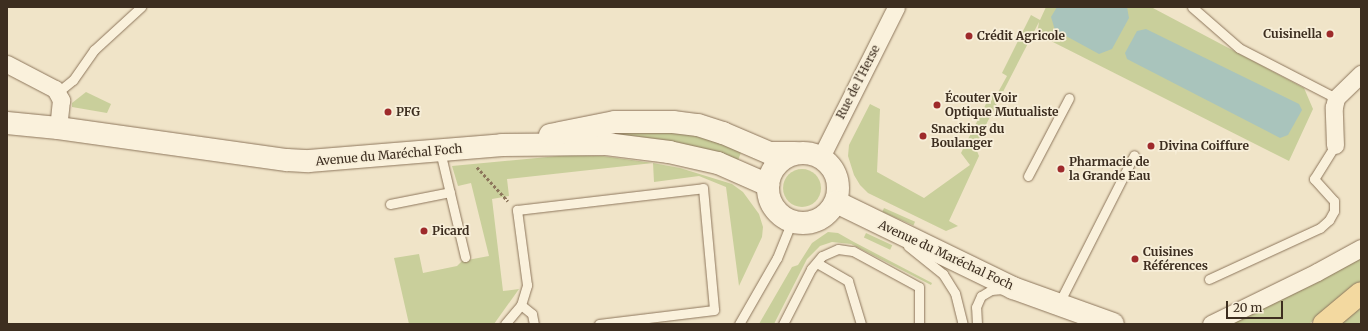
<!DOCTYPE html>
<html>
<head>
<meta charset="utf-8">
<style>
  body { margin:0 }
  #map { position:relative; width:1368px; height:331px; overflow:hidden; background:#f0e4c8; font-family:Merriweather,serif }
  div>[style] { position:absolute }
  .green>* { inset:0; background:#c9cf9b; transform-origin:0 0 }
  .round { border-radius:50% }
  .water>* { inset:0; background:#a9c4bc }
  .path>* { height:2.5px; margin-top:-1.25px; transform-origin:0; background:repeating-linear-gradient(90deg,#8d765c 0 3px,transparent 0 5px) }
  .roads { filter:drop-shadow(0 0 1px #8d765c) drop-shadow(0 0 1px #8d765c) }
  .lane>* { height:9px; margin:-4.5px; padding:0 4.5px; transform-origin:4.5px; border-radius:4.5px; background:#faf1dc }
  .street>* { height:17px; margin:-8.5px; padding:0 8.5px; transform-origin:8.5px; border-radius:8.5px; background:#faf1dc }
  .secondary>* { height:22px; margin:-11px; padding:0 11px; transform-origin:11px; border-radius:11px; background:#faf1dc }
  .secondary>.ring { margin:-11px; padding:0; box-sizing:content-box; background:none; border:22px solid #faf1dc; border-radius:50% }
  .primary>* { height:22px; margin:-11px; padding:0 11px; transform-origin:11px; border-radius:11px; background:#f3d9a0 }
  .dots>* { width:11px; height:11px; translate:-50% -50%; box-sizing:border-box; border:2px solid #f7eed8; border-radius:50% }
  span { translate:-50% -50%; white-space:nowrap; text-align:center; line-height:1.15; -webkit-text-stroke:3.5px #f7eed8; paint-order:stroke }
  .poi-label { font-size:12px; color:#3d2e20; font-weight:700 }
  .right { translate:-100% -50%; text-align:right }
  .left { translate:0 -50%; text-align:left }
  .street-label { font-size:12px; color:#3d2e20 }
  .frame { position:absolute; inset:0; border:8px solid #3d2e20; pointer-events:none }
  .scale { position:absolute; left:1226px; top:301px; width:57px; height:18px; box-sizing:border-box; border:2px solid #3d2e20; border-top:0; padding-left:5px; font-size:12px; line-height:14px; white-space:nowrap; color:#3d2e20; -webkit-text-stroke:3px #f7eed8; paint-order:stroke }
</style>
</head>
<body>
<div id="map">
  <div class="green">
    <div style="clip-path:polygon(1046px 7px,1151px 7px,1304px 88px,1313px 109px,1289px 161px,1037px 34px,1039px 22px,975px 146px,979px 156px,949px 221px,958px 226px,946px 231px,868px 193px,860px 185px,854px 175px,848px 156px,849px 145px,870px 104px,880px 109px,877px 172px,924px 198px,970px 165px,961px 153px,991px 94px,996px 96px,1007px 76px,1002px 73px,1031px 15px,1040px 20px)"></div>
    <div style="clip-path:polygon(86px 92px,111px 104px,107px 113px,72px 107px,72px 103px)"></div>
    <div style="clip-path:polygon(682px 129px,742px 150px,737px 163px,593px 133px)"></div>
    <div style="clip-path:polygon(569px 155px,603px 156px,653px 163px,680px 168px,732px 184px,743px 192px,759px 214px,763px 227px,762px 237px,739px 286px,726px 187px,699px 176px,654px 182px,653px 163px,507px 179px,509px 196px,492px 199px,503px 291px,519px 289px,494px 324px,409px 324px,394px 258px,419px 254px,423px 273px,457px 266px,462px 261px,489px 256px,471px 183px,458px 186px,452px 166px)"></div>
    <div class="round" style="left:783px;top:169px;width:38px;height:38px"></div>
    <div style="left:884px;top:208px;width:34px;height:4px;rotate:24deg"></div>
    <div style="clip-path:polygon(828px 232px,838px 233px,852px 241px,932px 283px,931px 285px,851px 244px,832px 242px,820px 246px,807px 259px,774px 324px,759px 324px,792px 267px,798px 265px,812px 243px)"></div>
    <div style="left:866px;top:233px;width:29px;height:5px;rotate:25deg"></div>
    <div style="clip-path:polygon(1361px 258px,1361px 282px,1309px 324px,1229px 324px,1314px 284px)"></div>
    <div style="clip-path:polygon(1361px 303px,1361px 324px,1336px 324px)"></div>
  </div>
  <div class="water">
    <div style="clip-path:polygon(1057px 7px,1127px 7px,1129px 18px,1112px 49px,1099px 54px,1055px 30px,1051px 17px)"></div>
    <div style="clip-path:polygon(1146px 29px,1299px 104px,1302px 110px,1288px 135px,1280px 138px,1127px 59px,1125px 53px,1137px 31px)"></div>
  </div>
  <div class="path">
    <div style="left:477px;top:167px;width:46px;rotate:47.6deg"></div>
  </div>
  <div class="roads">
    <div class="lane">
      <div style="left:1192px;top:7px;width:62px;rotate:41.1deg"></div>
      <div style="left:1239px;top:48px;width:109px;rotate:27.3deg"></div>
      <div style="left:58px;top:92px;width:19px;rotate:-39deg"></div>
      <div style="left:73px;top:80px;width:37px;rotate:-55deg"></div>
      <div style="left:94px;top:50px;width:64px;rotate:-42.5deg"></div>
      <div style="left:440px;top:151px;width:109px;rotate:76.7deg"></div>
      <div style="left:1028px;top:176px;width:88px;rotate:-62.3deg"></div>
      <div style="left:390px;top:204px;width:61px;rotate:-11.3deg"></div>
      <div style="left:908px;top:246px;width:45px;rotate:38.7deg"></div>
      <div style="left:943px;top:274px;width:22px;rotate:58deg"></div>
      <div style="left:955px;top:293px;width:32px;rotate:76deg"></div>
      <div style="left:817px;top:263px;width:36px;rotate:30deg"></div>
      <div style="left:848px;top:281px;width:45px;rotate:73.2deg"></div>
      <div style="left:1209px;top:279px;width:122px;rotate:-24.7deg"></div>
      <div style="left:1320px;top:228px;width:12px;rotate:-42deg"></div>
      <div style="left:1329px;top:220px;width:10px;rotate:-61deg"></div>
      <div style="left:1334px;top:211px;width:10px;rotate:-90deg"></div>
      <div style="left:1334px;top:201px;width:30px;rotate:-132deg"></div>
      <div style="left:1314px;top:179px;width:40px;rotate:-58deg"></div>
      <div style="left:521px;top:305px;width:14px;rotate:39deg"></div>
      <div style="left:532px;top:314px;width:10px;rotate:79deg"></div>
      <div style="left:1058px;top:305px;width:168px;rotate:-63.1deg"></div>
      <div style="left:505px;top:324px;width:25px;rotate:-50deg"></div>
      <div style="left:521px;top:305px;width:21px;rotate:-73deg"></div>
      <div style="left:527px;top:285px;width:76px;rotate:-97.6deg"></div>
      <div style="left:517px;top:210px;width:187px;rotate:-6.7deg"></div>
      <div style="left:703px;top:188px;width:122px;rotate:84.8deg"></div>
      <div style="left:714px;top:310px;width:116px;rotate:173.1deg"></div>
      <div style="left:739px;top:324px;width:76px;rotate:-60.1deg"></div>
      <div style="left:777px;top:258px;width:40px;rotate:-68deg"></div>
      <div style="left:783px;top:324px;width:62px;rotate:-63deg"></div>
      <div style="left:811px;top:269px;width:17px;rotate:-50deg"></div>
      <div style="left:822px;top:256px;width:17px;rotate:-24deg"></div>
      <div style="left:838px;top:249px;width:15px;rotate:8deg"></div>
      <div style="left:853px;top:251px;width:75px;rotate:28.6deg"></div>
      <div style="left:919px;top:287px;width:37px;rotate:90deg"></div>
      <div style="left:977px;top:324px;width:17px;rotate:-93deg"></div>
      <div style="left:976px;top:307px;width:12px;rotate:-66deg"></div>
      <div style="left:981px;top:296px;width:12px;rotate:-31deg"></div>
      <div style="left:991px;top:290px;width:12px;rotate:-5deg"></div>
    </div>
    <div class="street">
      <div style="left:7px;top:64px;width:54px;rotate:27.5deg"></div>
      <div style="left:55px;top:89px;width:13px;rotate:61deg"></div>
      <div style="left:61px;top:100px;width:28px;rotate:96deg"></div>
      <div style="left:1335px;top:145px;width:38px;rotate:-92deg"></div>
      <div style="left:1334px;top:107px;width:9px;rotate:-77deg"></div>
      <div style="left:1336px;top:98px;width:35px;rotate:-44deg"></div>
      <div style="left:821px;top:157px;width:168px;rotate:-63.4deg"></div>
      <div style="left:1211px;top:324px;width:118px;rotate:-26.1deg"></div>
      <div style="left:1317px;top:272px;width:50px;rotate:-28.6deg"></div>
    </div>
    <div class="secondary">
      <div style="left:7px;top:123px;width:51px;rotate:5.6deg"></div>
      <div style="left:58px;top:128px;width:231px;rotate:8deg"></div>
      <div style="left:287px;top:160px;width:22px;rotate:3deg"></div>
      <div style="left:309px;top:161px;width:194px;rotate:-4.7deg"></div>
      <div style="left:502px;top:145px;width:104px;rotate:-0.6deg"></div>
      <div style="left:606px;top:144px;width:64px;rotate:7.2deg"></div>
      <div style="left:669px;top:152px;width:50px;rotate:12.7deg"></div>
      <div style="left:718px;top:163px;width:55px;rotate:23.7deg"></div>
      <div style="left:550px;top:135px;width:66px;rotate:-11.3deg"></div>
      <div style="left:615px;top:122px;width:58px"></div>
      <div style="left:673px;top:122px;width:25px;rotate:7deg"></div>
      <div style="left:698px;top:125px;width:26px;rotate:18deg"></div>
      <div style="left:723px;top:133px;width:51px;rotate:23.1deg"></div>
      <div style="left:770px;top:153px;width:25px"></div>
      <div class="ring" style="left:768px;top:153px;width:48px;height:48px"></div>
      <div style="left:836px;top:202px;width:197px;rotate:25.9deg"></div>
      <div style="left:1013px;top:288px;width:106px;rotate:19.8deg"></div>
    </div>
    <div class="primary">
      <div style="left:1324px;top:324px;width:48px;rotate:-40deg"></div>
    </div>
  </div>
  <div class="dots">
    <div style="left:1330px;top:34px;background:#9e2a2b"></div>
    <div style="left:969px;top:36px;background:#9e2a2b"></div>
    <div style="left:937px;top:105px;background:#9e2a2b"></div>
    <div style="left:388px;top:112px;background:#9e2a2b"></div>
    <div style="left:923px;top:136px;background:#9e2a2b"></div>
    <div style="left:1151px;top:146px;background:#9e2a2b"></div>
    <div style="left:1061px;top:169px;background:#9e2a2b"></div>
    <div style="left:424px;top:231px;background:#9e2a2b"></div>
    <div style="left:1135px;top:259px;background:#9e2a2b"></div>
  </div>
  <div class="poi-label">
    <span class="right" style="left:1322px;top:34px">Cuisinella</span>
    <span class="left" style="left:977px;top:36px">Crédit Agricole</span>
    <span class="left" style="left:945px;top:105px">Écouter Voir<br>Optique Mutualiste</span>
    <span class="left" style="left:396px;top:112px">PFG</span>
    <span class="left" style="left:931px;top:136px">Snacking du<br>Boulanger</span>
    <span class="left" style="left:1159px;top:146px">Divina Coiffure</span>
    <span class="left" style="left:1069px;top:169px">Pharmacie de<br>la Grande Eau</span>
    <span class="left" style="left:432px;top:231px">Picard</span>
    <span class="left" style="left:1143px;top:259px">Cuisines<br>Références</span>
  </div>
  <div class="street-label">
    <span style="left:858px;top:82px;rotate:-63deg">Rue de l'Herse</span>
    <span style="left:389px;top:155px;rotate:-5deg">Avenue du Maréchal Foch</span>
    <span style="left:946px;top:255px;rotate:25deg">Avenue du Maréchal Foch</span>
  </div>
  <div class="frame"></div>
  <div class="scale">20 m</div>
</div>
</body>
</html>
